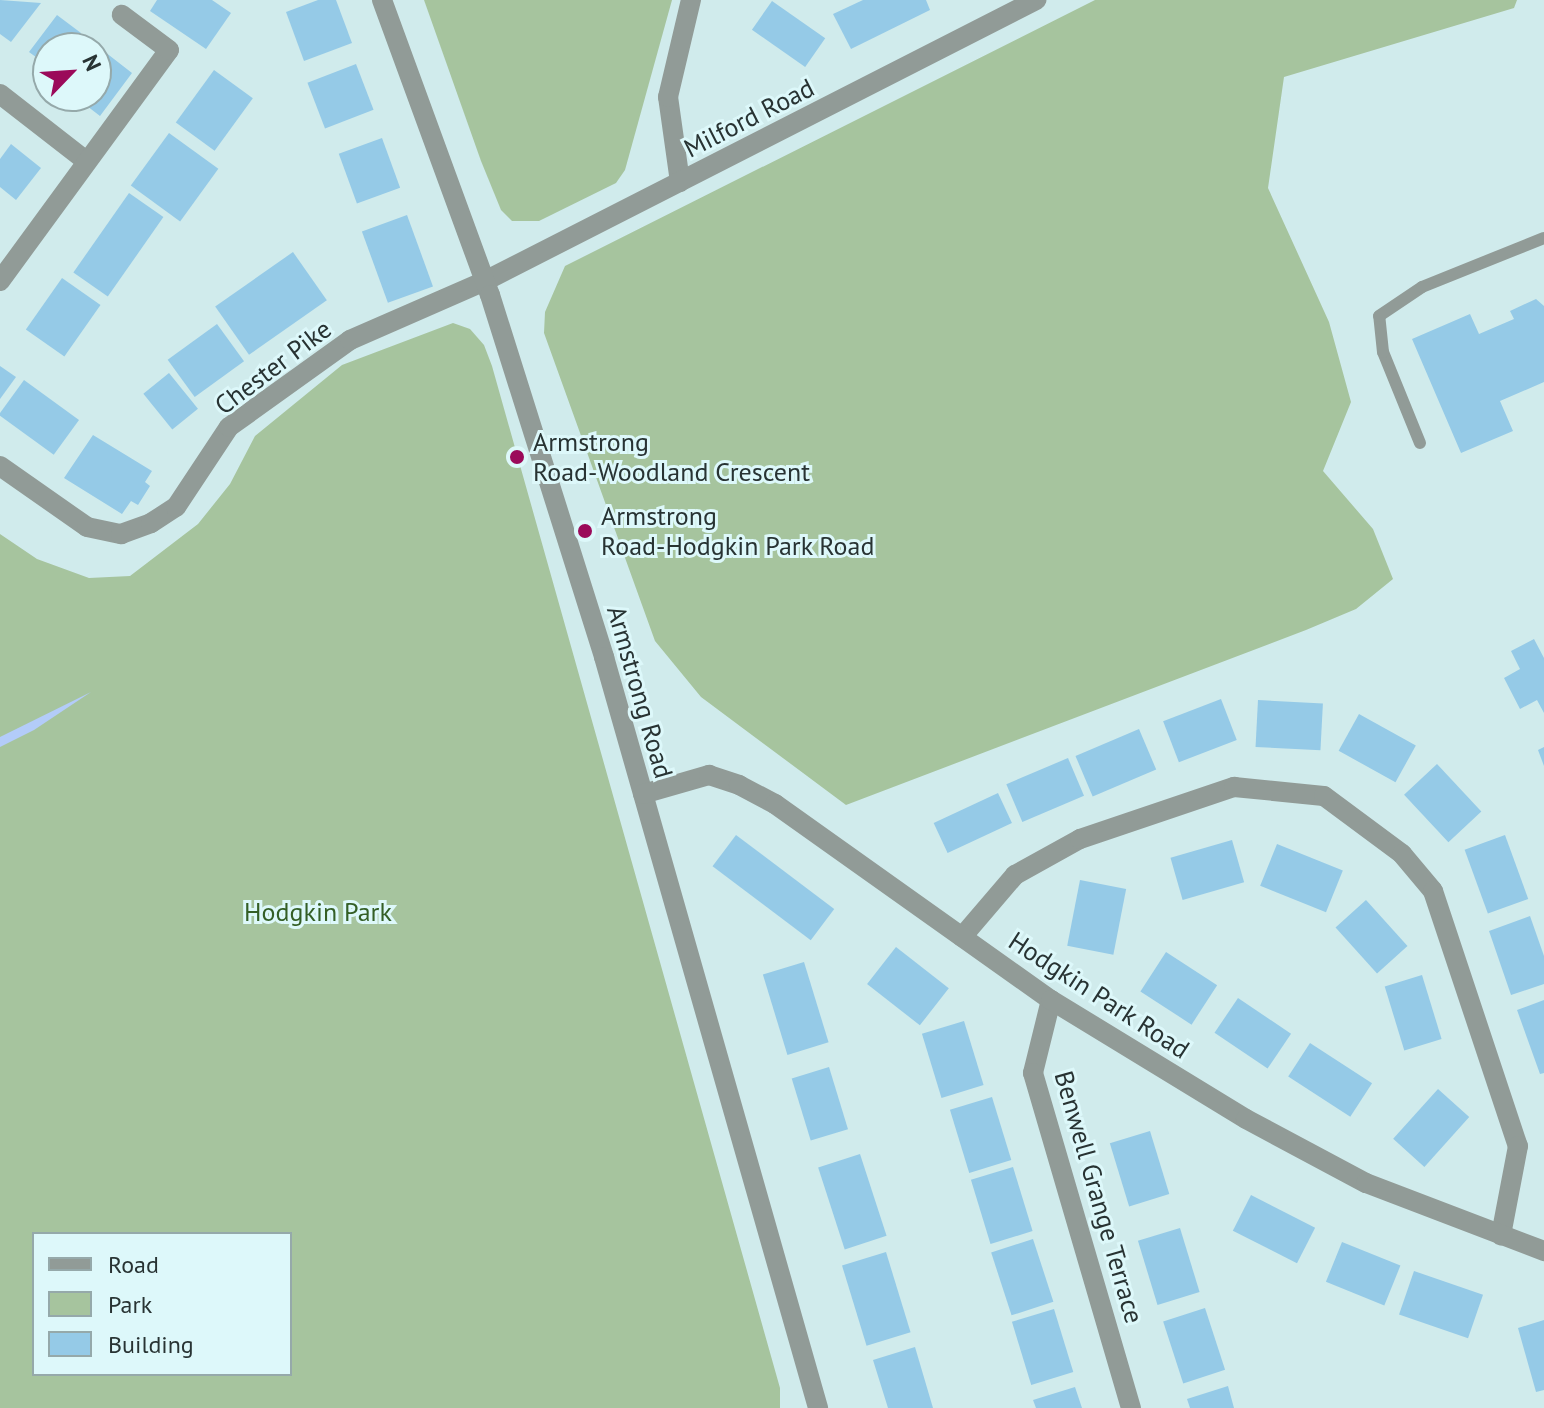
<!DOCTYPE html>
<html>
<head>
<meta charset="utf-8">
<style>
  body { margin:0 }
  #map { position:relative; width:1544px; height:1408px; overflow:hidden; background:#d0ebec; font-family:"PT Sans",sans-serif }
  div>[style] { position:absolute }
  .green>* { inset:0; background:#a6c49e }
  .water>* { inset:0; background:#b3ccf9 }
  .building>* { inset:0; background:#95cae7; transform-origin:0 0 }
  .service>* { height:12px; margin:-6px; padding:0 6px; transform-origin:6px; border-radius:6px; background:#919b97 }
  .minor>* { height:20px; margin:-10px; padding:0 10px; transform-origin:10px; border-radius:10px; background:#919b97 }
  .tertiary>* { height:20px; margin:-10px; padding:0 10px; transform-origin:10px; border-radius:10px; background:#919b97 }
  .dots>* { width:22px; height:22px; translate:-50% -50%; box-sizing:border-box; border:4px solid #ddf8fa; border-radius:50% }
  span { translate:-50% -50%; white-space:nowrap; text-align:center; line-height:1.15; -webkit-text-stroke:6px #ddf8fa; paint-order:stroke }
  .street-label { font-size:26px; color:#283333 }
  .poi-label { font-size:26px; color:#283333 }
  .left { translate:0 -50%; text-align:left }
  .park-label { font-size:26px; color:#345f26 }
  .legend { position:absolute; left:32px; top:1232px; width:260px; height:144px; box-sizing:border-box; background:#ddf8fa; border:2px solid #95a9aa; margin:0; padding:10px 14px; list-style:none; font-size:24px; color:#283333 }
  .legend li { display:flex; align-items:center; gap:16px; height:40px }
  .legend b { width:40px; border:2px solid #95a9aa }
  .north { position:absolute; left:32px; top:32px; width:80px; height:80px; box-sizing:border-box; background:#ddf8fa; border:2px solid #95a9aa; border-radius:50%; rotate:65deg; font-size:22px; font-weight:700; line-height:32px; text-align:center; color:#283333 }
  .north::after { content:''; display:block; margin:auto; width:28px; height:36px; background:#9b0a5a; clip-path:polygon(50% 0,100% 100%,50% 72%,0 100%) }
</style>
</head>
<body>
<div id="map">
  <div class="green">
    <div style="clip-path:polygon(424px 0,672px 0,625px 170px,616px 183px,539px 221px,512px 221px,501px 210px,481px 161px)"></div>
    <div style="clip-path:polygon(1095px 0,1517px 0,1514px 8px,1284px 77px,1268px 188px,1329px 322px,1351px 402px,1323px 471px,1373px 529px,1393px 579px,1356px 609px,1306px 630px,846px 805px,701px 697px,655px 641px,544px 333px,545px 312px,565px 266px)"></div>
    <div style="clip-path:polygon(evenodd,453px 323px,470px 329px,484px 345px,492px 366px,780px 1388px,780px 1408px,0 1408px,0 534px,37px 559px,89px 578px,130px 576px,198px 524px,230px 484px,255px 436px,342px 365px,453px 323px,34px 1234px,290px 1234px,290px 1374px,34px 1374px,34px 1234px)"></div>
  </div>
  <div class="water">
    <div style="clip-path:polygon(91px 692px,34px 730px,0 747px,0 737px)"></div>
  </div>
  <div class="building">
    <div style="clip-path:polygon(0 0,41px 3px,11px 42px,0 34px)"></div>
    <div style="clip-path:polygon(157px 0,212px 0,231px 13px,206px 49px,150px 11px)"></div>
    <div style="clip-path:polygon(318px 0,336px 0,352px 43px,304px 61px,286px 12px)"></div>
    <div style="clip-path:polygon(863px 0,926px 0,930px 10px,851px 49px,833px 14px)"></div>
    <div style="left:772px;top:1px;width:65px;height:35px;rotate:35deg"></div>
    <div style="clip-path:polygon(57px 15px,81px 33px,70px 48px,48px 48px,48px 66px,29px 52px)"></div>
    <div style="clip-path:polygon(96px 45px,132px 73px,100px 116px,74px 96px,96px 96px)"></div>
    <div style="left:356px;top:64px;width:49px;height:52px;rotate:69deg"></div>
    <div style="left:214px;top:70px;width:48px;height:65px;rotate:36deg"></div>
    <div style="left:169px;top:133px;width:61px;height:65px;rotate:36deg"></div>
    <div style="left:382px;top:138px;width:53px;height:46px;rotate:70deg"></div>
    <div style="clip-path:polygon(11px 144px,41px 168px,16px 200px,0 187px,0 159px)"></div>
    <div style="left:129px;top:193px;width:42px;height:97px;rotate:35deg"></div>
    <div style="left:407px;top:215px;width:76px;height:48px;rotate:70deg"></div>
    <div style="left:293px;top:252px;width:59px;height:95px;rotate:55deg"></div>
    <div style="left:62px;top:278px;width:47px;height:63px;rotate:35deg"></div>
    <div style="clip-path:polygon(1536px 299px,1544px 306px,1544px 382px,1500px 401px,1513px 431px,1461px 453px,1412px 339px,1470px 314px,1479px 334px,1514px 319px,1510px 311px)"></div>
    <div style="left:217px;top:324px;width:46px;height:61px;rotate:54deg"></div>
    <div style="clip-path:polygon(0 366px,16px 377px,0 399px)"></div>
    <div style="left:169px;top:373px;width:46px;height:33px;rotate:51deg"></div>
    <div style="left:24px;top:380px;width:68px;height:43px;rotate:36deg"></div>
    <div style="clip-path:polygon(93px 435px,152px 471px,145px 482px,150px 486px,138px 505px,131px 501px,122px 514px,64px 478px)"></div>
    <div style="clip-path:polygon(1534px 639px,1544px 658px,1544px 713px,1537px 700px,1520px 709px,1504px 678px,1520px 669px,1511px 651px)"></div>
    <div style="left:1221px;top:699px;width:44px;height:62px;rotate:69deg"></div>
    <div style="left:1258px;top:700px;width:65px;height:47px;rotate:3deg"></div>
    <div style="left:1359px;top:714px;width:65px;height:42px;rotate:29deg"></div>
    <div style="left:1139px;top:729px;width:44px;height:69px;rotate:67deg"></div>
    <div style="clip-path:polygon(1544px 747px,1544px 766px,1538px 750px)"></div>
    <div style="left:1068px;top:758px;width:41px;height:67px;rotate:67deg"></div>
    <div style="left:1437px;top:764px;width:65px;height:45px;rotate:47deg"></div>
    <div style="left:998px;top:793px;width:33px;height:71px;rotate:65deg"></div>
    <div style="left:736px;top:835px;width:123px;height:39px;rotate:37deg"></div>
    <div style="left:1505px;top:835px;width:68px;height:43px;rotate:70deg"></div>
    <div style="left:1232px;top:840px;width:44px;height:64px;rotate:74deg"></div>
    <div style="left:1277px;top:844px;width:71px;height:45px;rotate:22deg"></div>
    <div style="left:1080px;top:880px;width:47px;height:67px;rotate:11deg"></div>
    <div style="left:1366px;top:900px;width:62px;height:41px;rotate:48deg"></div>
    <div style="clip-path:polygon(1530px 916px,1544px 956px,1544px 984px,1511px 995px,1489px 931px)"></div>
    <div style="left:896px;top:947px;width:67px;height:47px;rotate:38deg"></div>
    <div style="left:1166px;top:952px;width:61px;height:47px;rotate:33deg"></div>
    <div style="left:804px;top:962px;width:84px;height:43px;rotate:73deg"></div>
    <div style="left:1422px;top:975px;width:67px;height:39px;rotate:73deg"></div>
    <div style="left:1238px;top:998px;width:64px;height:42px;rotate:34deg"></div>
    <div style="clip-path:polygon(1544px 1000px,1544px 1073px,1540px 1074px,1517px 1010px)"></div>
    <div style="left:964px;top:1021px;width:67px;height:44px;rotate:73deg"></div>
    <div style="left:1310px;top:1043px;width:74px;height:40px;rotate:33deg"></div>
    <div style="left:829px;top:1067px;width:65px;height:39px;rotate:73deg"></div>
    <div style="left:1438px;top:1089px;width:42px;height:67px;rotate:42deg"></div>
    <div style="left:992px;top:1097px;width:66px;height:44px;rotate:73deg"></div>
    <div style="left:1150px;top:1131px;width:66px;height:42px;rotate:73deg"></div>
    <div style="left:860px;top:1154px;width:86px;height:44px;rotate:72deg"></div>
    <div style="left:1013px;top:1167px;width:67px;height:44px;rotate:73deg"></div>
    <div style="left:1251px;top:1195px;width:72px;height:40px;rotate:27deg"></div>
    <div style="left:1180px;top:1228px;width:67px;height:44px;rotate:73deg"></div>
    <div style="left:1033px;top:1239px;width:66px;height:44px;rotate:72deg"></div>
    <div style="left:1342px;top:1242px;width:63px;height:43px;rotate:22deg"></div>
    <div style="left:886px;top:1252px;width:84px;height:46px;rotate:73deg"></div>
    <div style="left:1414px;top:1271px;width:73px;height:46px;rotate:19deg"></div>
    <div style="left:1205px;top:1308px;width:65px;height:44px;rotate:72deg"></div>
    <div style="left:1054px;top:1309px;width:66px;height:44px;rotate:73deg"></div>
    <div style="clip-path:polygon(1544px 1320px,1544px 1390px,1536px 1392px,1518px 1328px)"></div>
    <div style="clip-path:polygon(915px 1347px,933px 1408px,888px 1408px,873px 1360px)"></div>
    <div style="clip-path:polygon(1228px 1386px,1234px 1408px,1190px 1408px,1187px 1399px)"></div>
    <div style="clip-path:polygon(1075px 1387px,1082px 1408px,1036px 1408px,1033px 1400px)"></div>
  </div>
  <div class="service">
    <div style="left:1420px;top:443px;width:98px;rotate:-112.1deg"></div>
    <div style="left:1383px;top:352px;width:36px;rotate:-96deg"></div>
    <div style="left:1379px;top:316px;width:52px;rotate:-34deg"></div>
    <div style="left:1422px;top:287px;width:131px;rotate:-21.9deg"></div>
  </div>
  <div class="minor">
    <div style="left:0;top:94px;width:109px;rotate:37.9deg"></div>
    <div style="left:680px;top:182px;width:86px;rotate:-98deg"></div>
    <div style="left:668px;top:97px;width:100px;rotate:-76.7deg"></div>
    <div style="left:0;top:281px;width:286px;rotate:-53.8deg"></div>
    <div style="left:169px;top:50px;width:59px;rotate:-143.3deg"></div>
    <div style="left:0;top:466px;width:106px;rotate:35deg"></div>
    <div style="left:87px;top:527px;width:35px;rotate:12deg"></div>
    <div style="left:121px;top:534px;width:32px;rotate:-20deg"></div>
    <div style="left:151px;top:523px;width:30px;rotate:-33deg"></div>
    <div style="left:176px;top:507px;width:96px;rotate:-56.5deg"></div>
    <div style="left:229px;top:427px;width:149px;rotate:-35.7deg"></div>
    <div style="left:350px;top:340px;width:147px;rotate:-23.6deg"></div>
    <div style="left:485px;top:281px;width:619px;rotate:-27.02deg"></div>
    <div style="left:962px;top:937px;width:82px;rotate:-49.5deg"></div>
    <div style="left:1015px;top:875px;width:74px;rotate:-29deg"></div>
    <div style="left:1080px;top:839px;width:163px;rotate:-18.7deg"></div>
    <div style="left:1234px;top:787px;width:90px;rotate:5.7deg"></div>
    <div style="left:1324px;top:796px;width:97px;rotate:36.6deg"></div>
    <div style="left:1402px;top:854px;width:48px;rotate:50deg"></div>
    <div style="left:1433px;top:891px;width:269px;rotate:71.6deg"></div>
    <div style="left:1518px;top:1146px;width:91px;rotate:100.8deg"></div>
    <div style="left:1051px;top:1000px;width:75px;rotate:103.9deg"></div>
    <div style="left:1033px;top:1073px;width:349px;rotate:73.7deg"></div>
  </div>
  <div class="tertiary">
    <div style="left:382px;top:0;width:314px;rotate:69.9deg"></div>
    <div style="left:490px;top:295px;width:380px;rotate:72.5deg"></div>
    <div style="left:604px;top:657px;width:781px;rotate:74.09deg"></div>
    <div style="left:643px;top:794px;width:69px;rotate:-16.1deg"></div>
    <div style="left:709px;top:775px;width:32px;rotate:18deg"></div>
    <div style="left:739px;top:785px;width:41px;rotate:27.8deg"></div>
    <div style="left:775px;top:804px;width:339px;rotate:35.4deg"></div>
    <div style="left:1051px;top:1000px;width:228px;rotate:31.4deg"></div>
    <div style="left:1246px;top:1119px;width:136px;rotate:28.1deg"></div>
    <div style="left:1366px;top:1183px;width:191px;rotate:20.9deg"></div>
  </div>
  <div class="dots">
    <div style="left:517px;top:457px;background:#9b0a5a"></div>
    <div style="left:585px;top:531px;background:#9b0a5a"></div>
  </div>
  <div class="street-label">
    <span style="left:749px;top:118px;rotate:-27deg">Milford Road</span>
    <span style="left:273px;top:367px;rotate:-37deg">Chester Pike</span>
    <span style="left:640px;top:692px;rotate:74deg">Armstrong Road</span>
    <span style="left:1099px;top:995px;rotate:33deg">Hodgkin Park Road</span>
    <span style="left:1099px;top:1197px;rotate:74deg">Benwell Grange Terrace</span>
  </div>
  <div class="poi-label">
    <span class="left" style="left:533px;top:457px">Armstrong<br>Road-Woodland Crescent</span>
    <span class="left" style="left:601px;top:531px">Armstrong<br>Road-Hodgkin Park Road</span>
  </div>
  <div class="park-label">
    <span style="left:318px;top:912px">Hodgkin Park</span>
  </div>
  <ul class="legend">
  <li><b style="height:10px;background:#919b97"></b>Road</li>
  <li><b style="height:22px;background:#a6c49e"></b>Park</li>
  <li><b style="height:22px;background:#95cae7"></b>Building</li>
  </ul>
  <div class="north">N</div>
</div>
</body>
</html>
